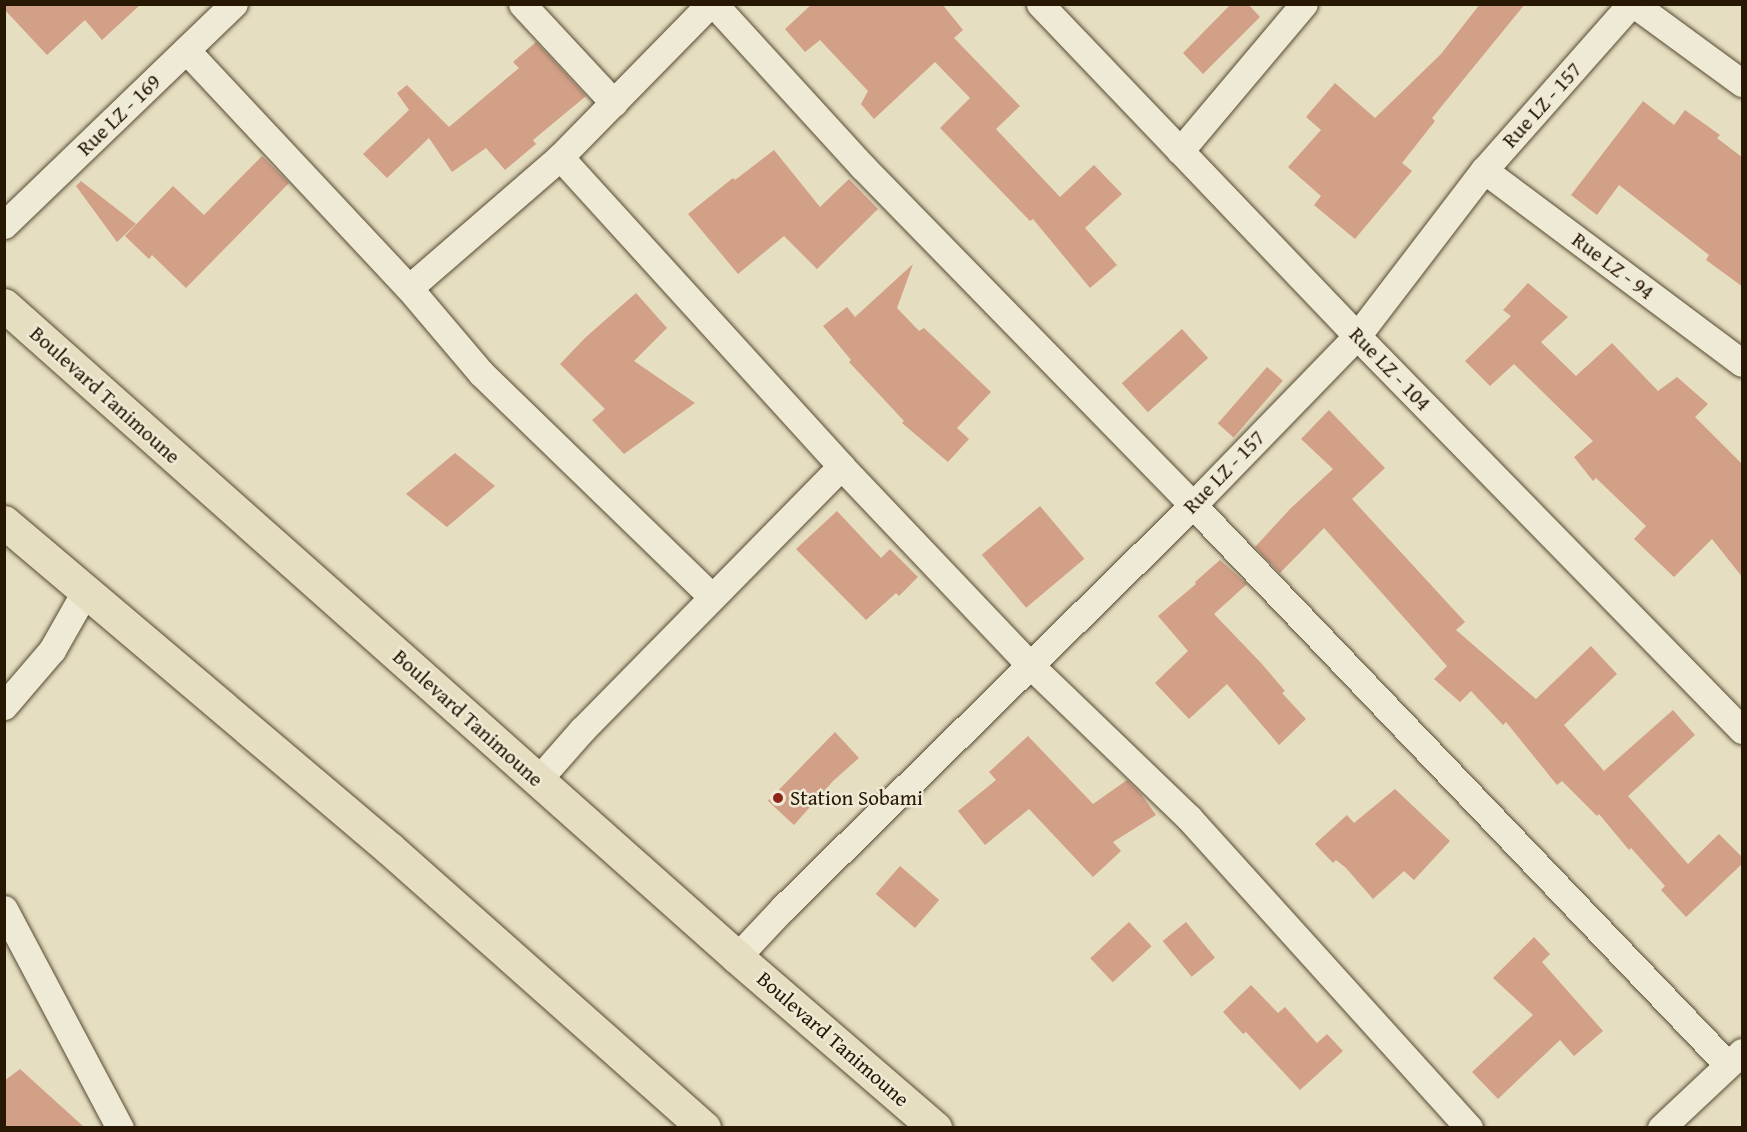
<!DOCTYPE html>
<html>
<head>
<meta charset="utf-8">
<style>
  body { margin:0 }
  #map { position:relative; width:1747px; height:1132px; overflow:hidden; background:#e6dec0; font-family:"Gentium Book Plus",serif }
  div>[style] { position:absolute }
  .building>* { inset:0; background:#d29f87; transform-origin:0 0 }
  .roads { filter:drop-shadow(0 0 2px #574a33) drop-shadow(0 0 2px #574a33) }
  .minor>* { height:27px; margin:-13.5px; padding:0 13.5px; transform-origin:13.5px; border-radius:13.5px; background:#efead6 }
  .primary>* { height:33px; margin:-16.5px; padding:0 16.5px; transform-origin:16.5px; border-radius:16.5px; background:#e6dec0 }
  .dots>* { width:16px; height:16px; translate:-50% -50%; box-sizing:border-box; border:3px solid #efead6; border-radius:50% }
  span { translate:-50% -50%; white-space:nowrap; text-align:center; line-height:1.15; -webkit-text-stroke:5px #efead6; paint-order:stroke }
  .street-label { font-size:21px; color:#271804 }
  .poi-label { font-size:21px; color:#271804 }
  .left { translate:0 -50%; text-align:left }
  .frame { position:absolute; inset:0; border:6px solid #271804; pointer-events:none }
</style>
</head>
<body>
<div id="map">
  <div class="building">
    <div style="clip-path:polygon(4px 4px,141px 4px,102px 40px,85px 20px,47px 55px,4px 9px)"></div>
    <div style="clip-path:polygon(812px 4px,942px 4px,963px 30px,954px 38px,1020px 106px,996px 129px,1060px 197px,1094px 165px,1122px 194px,1085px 228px,1117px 265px,1090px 288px,1033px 219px,1030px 221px,940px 128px,970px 98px,935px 62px,874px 119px,861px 104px,868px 91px,820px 40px,805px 52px,785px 29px)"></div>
    <div style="clip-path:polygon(1231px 4px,1248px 4px,1260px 17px,1203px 74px,1183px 53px)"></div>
    <div style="clip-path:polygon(1480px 4px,1525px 4px,1432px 118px,1435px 121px,1402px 163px,1412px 171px,1355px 239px,1314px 205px,1321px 196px,1288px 167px,1321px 130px,1306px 117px,1335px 83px,1375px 118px,1441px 54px)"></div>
    <div style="clip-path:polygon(536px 42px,586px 96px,533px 140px,536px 144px,505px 170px,486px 148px,452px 172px,429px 138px,387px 178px,363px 154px,409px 110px,397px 93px,407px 85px,449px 127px,519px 68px,513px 62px)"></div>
    <div style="clip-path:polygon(1643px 101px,1674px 125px,1685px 110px,1720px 135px,1717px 138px,1743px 158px,1743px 287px,1706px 260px,1709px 255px,1619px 185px,1597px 215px,1571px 195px)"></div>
    <div style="clip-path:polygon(774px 150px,820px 207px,849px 179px,878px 209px,817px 269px,784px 236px,738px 274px,688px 214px,733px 178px,735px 180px)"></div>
    <div style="clip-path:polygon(262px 156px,289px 183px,186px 288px,152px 255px,149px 259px,125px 236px,173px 186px,204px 215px)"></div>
    <div style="clip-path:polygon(81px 181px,136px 224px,117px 242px,76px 186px)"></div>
    <div style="clip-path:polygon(913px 264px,897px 308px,919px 331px,924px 328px,991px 392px,957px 428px,969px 439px,948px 462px,902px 423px,904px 421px,849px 362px,851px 360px,823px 326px,847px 307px,855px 317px)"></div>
    <div style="clip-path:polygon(1528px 283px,1568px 317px,1541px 342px,1576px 376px,1612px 343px,1658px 391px,1677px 377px,1708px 404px,1695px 417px,1743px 465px,1743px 578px,1712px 539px,1674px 577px,1634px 539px,1646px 526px,1596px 478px,1593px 481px,1574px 457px,1593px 441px,1514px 364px,1490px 386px,1465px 361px,1511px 316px,1503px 310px)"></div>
    <div style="clip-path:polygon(636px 293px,667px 328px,634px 361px,695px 403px,624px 454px,592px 420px,605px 409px,560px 364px,586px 337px)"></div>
    <div style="left:1182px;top:329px;width:39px;height:81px;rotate:48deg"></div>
    <div style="left:1267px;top:367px;width:21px;height:75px;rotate:41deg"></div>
    <div style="clip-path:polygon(1329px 410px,1385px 468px,1352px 499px,1465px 622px,1456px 630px,1536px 699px,1591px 646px,1617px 674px,1564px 725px,1604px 771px,1673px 710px,1695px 735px,1628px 796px,1688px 864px,1719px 834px,1743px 858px,1743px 863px,1686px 917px,1661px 890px,1665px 886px,1631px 848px,1629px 850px,1599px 814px,1597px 816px,1562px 781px,1557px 785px,1506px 722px,1503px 725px,1471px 691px,1460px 702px,1434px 679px,1447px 666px,1324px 528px,1280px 573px,1255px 547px,1290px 509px,1333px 469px,1301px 439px)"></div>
    <div style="clip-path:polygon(455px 453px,495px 486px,447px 527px,406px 494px)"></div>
    <div style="left:1040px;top:506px;width:69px;height:76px;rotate:50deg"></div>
    <div style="clip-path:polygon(837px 511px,881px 558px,890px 549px,918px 577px,899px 596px,896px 593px,866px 620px,796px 549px)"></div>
    <div style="clip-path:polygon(1220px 560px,1247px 584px,1214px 614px,1262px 664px,1285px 691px,1282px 693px,1306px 719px,1279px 745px,1227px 684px,1189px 719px,1155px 683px,1188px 651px,1158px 616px,1196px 584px,1195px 582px)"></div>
    <div style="clip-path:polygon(835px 732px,859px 758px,833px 781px,794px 825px,768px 801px)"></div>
    <div style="clip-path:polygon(1028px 736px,1093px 804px,1127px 780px,1141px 794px,1156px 815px,1113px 842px,1121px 851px,1093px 877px,1029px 809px,985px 845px,958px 811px,996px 780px,989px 772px)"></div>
    <div style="clip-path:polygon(1395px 789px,1450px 841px,1414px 880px,1404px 871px,1373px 899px,1346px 868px,1336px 860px,1333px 863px,1315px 844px,1347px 815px,1354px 823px)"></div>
    <div style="left:900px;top:866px;width:52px;height:37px;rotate:41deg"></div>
    <div style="left:1129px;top:922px;width:33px;height:53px;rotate:47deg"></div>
    <div style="left:1186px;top:922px;width:46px;height:30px;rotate:51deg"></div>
    <div style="clip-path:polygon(1534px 937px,1550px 954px,1542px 962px,1603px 1031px,1574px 1056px,1560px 1040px,1498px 1099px,1472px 1072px,1533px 1015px,1493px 978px)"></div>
    <div style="clip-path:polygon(1251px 985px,1278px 1013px,1285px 1007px,1317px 1043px,1327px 1034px,1343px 1051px,1300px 1090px,1246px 1032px,1243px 1034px,1223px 1012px)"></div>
    <div style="clip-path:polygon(20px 1069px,85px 1128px,4px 1128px,4px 1081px)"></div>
  </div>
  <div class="roads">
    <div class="minor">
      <div style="left:522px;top:4px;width:135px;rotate:47.1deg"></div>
      <div style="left:714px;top:4px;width:221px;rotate:47.6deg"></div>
      <div style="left:863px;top:167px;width:472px;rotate:45.7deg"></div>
      <div style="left:1193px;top:505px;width:774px;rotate:46.31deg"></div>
      <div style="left:1040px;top:4px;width:459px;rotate:46.3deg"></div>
      <div style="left:1357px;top:336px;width:551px;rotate:45.66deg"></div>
      <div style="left:1634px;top:4px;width:134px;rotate:36.2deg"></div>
      <div style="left:186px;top:50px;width:326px;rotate:46.9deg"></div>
      <div style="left:409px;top:288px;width:111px;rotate:49.7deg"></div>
      <div style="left:481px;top:373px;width:322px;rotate:44.1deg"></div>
      <div style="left:1180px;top:151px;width:192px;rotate:-49.9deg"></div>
      <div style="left:560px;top:157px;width:418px;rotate:47.7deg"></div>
      <div style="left:841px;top:466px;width:273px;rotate:46.5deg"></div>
      <div style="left:1029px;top:664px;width:222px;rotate:43.9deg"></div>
      <div style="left:1189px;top:818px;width:418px;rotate:47.9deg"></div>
      <div style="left:1484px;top:170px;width:322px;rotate:36.8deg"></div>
      <div style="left:4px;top:225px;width:319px;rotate:-43.9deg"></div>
      <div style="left:409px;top:288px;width:200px;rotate:-40.9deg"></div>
      <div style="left:560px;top:157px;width:214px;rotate:-45.6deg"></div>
      <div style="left:4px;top:706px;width:74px;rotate:-49.4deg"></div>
      <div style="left:52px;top:650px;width:67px;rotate:-60.4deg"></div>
      <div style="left:538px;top:780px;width:67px;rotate:-48.7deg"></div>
      <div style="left:582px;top:730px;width:370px;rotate:-45.5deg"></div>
      <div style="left:4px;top:909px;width:248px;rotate:62.1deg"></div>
      <div style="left:737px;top:957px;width:67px;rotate:-46.8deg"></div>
      <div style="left:783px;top:908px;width:575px;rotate:-44.51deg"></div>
      <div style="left:1193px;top:505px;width:235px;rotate:-45.9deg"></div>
      <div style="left:1357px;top:336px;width:209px;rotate:-52.6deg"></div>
      <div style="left:1484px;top:170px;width:222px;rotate:-48.5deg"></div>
      <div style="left:1661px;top:1128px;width:111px;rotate:-43.2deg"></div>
    </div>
    <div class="primary">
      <div style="left:4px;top:305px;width:981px;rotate:41.65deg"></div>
      <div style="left:737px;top:957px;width:262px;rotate:40.8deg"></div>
      <div style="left:4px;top:522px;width:506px;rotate:40.27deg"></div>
      <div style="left:390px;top:849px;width:420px;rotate:41.6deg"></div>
    </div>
  </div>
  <div class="dots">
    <div style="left:778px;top:798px;background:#8f2418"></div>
  </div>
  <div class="street-label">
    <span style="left:1542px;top:105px;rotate:-48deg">Rue LZ - 157</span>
    <span style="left:119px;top:115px;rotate:-44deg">Rue LZ - 169</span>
    <span style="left:1613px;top:266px;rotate:37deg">Rue LZ - 94</span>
    <span style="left:1390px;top:369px;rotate:46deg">Rue LZ - 104</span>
    <span style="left:105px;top:395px;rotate:42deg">Boulevard Tanimoune</span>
    <span style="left:1224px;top:472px;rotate:-46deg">Rue LZ - 157</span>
    <span style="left:468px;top:718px;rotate:42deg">Boulevard Tanimoune</span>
    <span style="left:833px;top:1039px;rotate:41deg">Boulevard Tanimoune</span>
  </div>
  <div class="poi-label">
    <span class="left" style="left:790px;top:798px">Station Sobami</span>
  </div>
  <div class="frame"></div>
</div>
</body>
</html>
